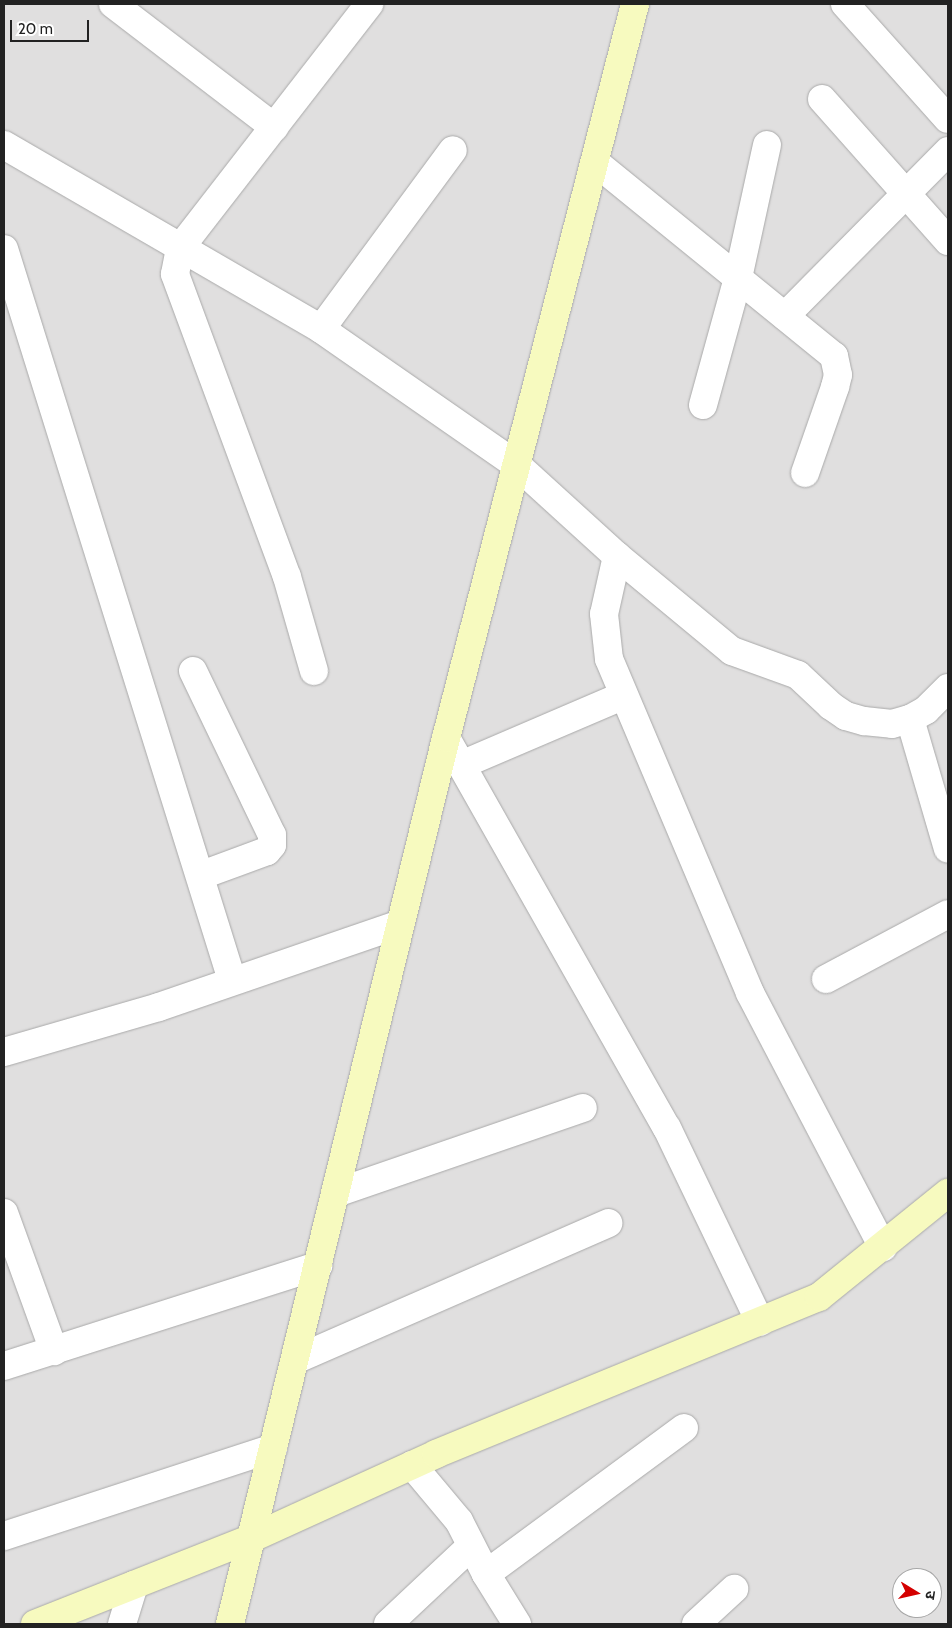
<!DOCTYPE html>
<html>
<head>
<meta charset="utf-8">
<style>
  body { margin:0 }
  #map { position:relative; width:952px; height:1628px; overflow:hidden; background:#f2efe9; font-family:Cabin,"Noto Sans Devanagari",sans-serif }
  div>[style] { position:absolute }
  .residential>* { inset:0; background:#e0dfdf }
  .roads { filter:drop-shadow(0 0 1px #a9a9a9) drop-shadow(0 0 1px #a9a9a9) }
  .street>* { height:28px; margin:-14px; padding:0 14px; transform-origin:14px; border-radius:14px; background:#fff }
  .secondary>* { height:28px; margin:-14px; padding:0 14px; transform-origin:14px; border-radius:14px; background:#f7fabf }
  span { translate:-50% -50%; white-space:nowrap; text-align:center; line-height:1.15; -webkit-text-stroke:4px #fff; paint-order:stroke }
  .frame { position:absolute; inset:0; border:5px solid #222; pointer-events:none }
  .north { position:absolute; left:892px; top:1568px; width:50px; height:50px; box-sizing:border-box; background:#fff; border:1px solid #a7a7a7; border-radius:50%; rotate:99deg; font-size:14px; font-weight:700; line-height:20px; text-align:center; color:#222 }
  .north::after { content:''; display:block; margin:auto; width:18px; height:22px; background:#d40000; clip-path:polygon(50% 0,100% 100%,50% 72%,0 100%) }
  .scale { position:absolute; left:10px; top:20px; width:79px; height:22px; box-sizing:border-box; border:2px solid #222; border-top:0; padding-left:6px; font-size:15px; line-height:18px; white-space:nowrap; color:#222; -webkit-text-stroke:4px #fff; paint-order:stroke }
</style>
</head>
<body>
<div id="map">
  <div class="residential">
    <div style="clip-path:polygon(evenodd,4px 4px,948px 4px,948px 1624px,4px 1624px,4px 4px,902px 1578px,932px 1578px,932px 1608px,902px 1608px,902px 1578px)"></div>
  </div>
  <div class="roads">
    <div class="street">
      <div style="left:113px;top:4px;width:203px;rotate:37.4deg"></div>
      <div style="left:845px;top:4px;width:154px;rotate:48.2deg"></div>
      <div style="left:822px;top:99px;width:190px;rotate:48.4deg"></div>
      <div style="left:4px;top:145px;width:367px;rotate:30.1deg"></div>
      <div style="left:321px;top:329px;width:240px;rotate:34.8deg"></div>
      <div style="left:518px;top:466px;width:134px;rotate:42.3deg"></div>
      <div style="left:617px;top:556px;width:149px;rotate:39.6deg"></div>
      <div style="left:732px;top:651px;width:70px;rotate:20deg"></div>
      <div style="left:798px;top:675px;width:45px;rotate:43.2deg"></div>
      <div style="left:831px;top:706px;width:18px;rotate:34deg"></div>
      <div style="left:846px;top:716px;width:19px;rotate:16deg"></div>
      <div style="left:864px;top:721px;width:28px;rotate:6deg"></div>
      <div style="left:892px;top:724px;width:19px;rotate:-16deg"></div>
      <div style="left:910px;top:719px;width:18px;rotate:-29deg"></div>
      <div style="left:926px;top:710px;width:31px;rotate:-45deg"></div>
      <div style="left:595px;top:162px;width:308px;rotate:39.1deg"></div>
      <div style="left:834px;top:356px;width:19px;rotate:78deg"></div>
      <div style="left:838px;top:375px;width:12px;rotate:104deg"></div>
      <div style="left:835px;top:387px;width:91px;rotate:109.2deg"></div>
      <div style="left:4px;top:249px;width:766px;rotate:72.68deg"></div>
      <div style="left:785px;top:316px;width:232px;rotate:-45.3deg"></div>
      <div style="left:321px;top:329px;width:222px;rotate:-53.6deg"></div>
      <div style="left:703px;top:405px;width:132px;rotate:-74.6deg"></div>
      <div style="left:738px;top:278px;width:136px;rotate:-77.7deg"></div>
      <div style="left:617px;top:556px;width:59px;rotate:102.6deg"></div>
      <div style="left:604px;top:614px;width:45px;rotate:83.7deg"></div>
      <div style="left:609px;top:659px;width:363px;rotate:67.1deg"></div>
      <div style="left:750px;top:993px;width:287px;rotate:62.4deg"></div>
      <div style="left:193px;top:671px;width:182px;rotate:64.3deg"></div>
      <div style="left:272px;top:835px;width:10px;rotate:90deg"></div>
      <div style="left:272px;top:845px;width:8px;rotate:130deg"></div>
      <div style="left:267px;top:851px;width:69px;rotate:159.7deg"></div>
      <div style="left:314px;top:671px;width:98px;rotate:-106deg"></div>
      <div style="left:287px;top:577px;width:323px;rotate:-110.3deg"></div>
      <div style="left:175px;top:274px;width:26px;rotate:-79deg"></div>
      <div style="left:180px;top:248px;width:309px;rotate:-52.2deg"></div>
      <div style="left:910px;top:719px;width:135px;rotate:73.7deg"></div>
      <div style="left:446px;top:738px;width:448px;rotate:60.5deg"></div>
      <div style="left:667px;top:1128px;width:215px;rotate:64.4deg"></div>
      <div style="left:461px;top:765px;width:177px;rotate:-23.2deg"></div>
      <div style="left:826px;top:979px;width:138px;rotate:-28deg"></div>
      <div style="left:4px;top:1052px;width:161px;rotate:-16.2deg"></div>
      <div style="left:159px;top:1007px;width:255px;rotate:-19deg"></div>
      <div style="left:336px;top:1193px;width:261px;rotate:-19deg"></div>
      <div style="left:4px;top:1213px;width:147px;rotate:70.1deg"></div>
      <div style="left:295px;top:1360px;width:342px;rotate:-23.6deg"></div>
      <div style="left:4px;top:1366px;width:330px;rotate:-17.7deg"></div>
      <div style="left:412px;top:1465px;width:73px;rotate:50deg"></div>
      <div style="left:459px;top:1521px;width:59px;rotate:63deg"></div>
      <div style="left:486px;top:1574px;width:59px;rotate:58.2deg"></div>
      <div style="left:4px;top:1536px;width:283px;rotate:-18.1deg"></div>
      <div style="left:486px;top:1574px;width:246px;rotate:-36.4deg"></div>
      <div style="left:122px;top:1624px;width:41px;rotate:-72.9deg"></div>
      <div style="left:388px;top:1624px;width:114px;rotate:-43.2deg"></div>
      <div style="left:696px;top:1624px;width:52px;rotate:-42.6deg"></div>
    </div>
    <div class="secondary">
      <div style="left:35px;top:1624px;width:233px;rotate:-21.6deg"></div>
      <div style="left:252px;top:1538px;width:202px;rotate:-24.5deg"></div>
      <div style="left:436px;top:1454px;width:414px;rotate:-22.3deg"></div>
      <div style="left:819px;top:1297px;width:166px;rotate:-38.9deg"></div>
      <div style="left:230px;top:1624px;width:912px;rotate:-76.3deg"></div>
      <div style="left:446px;top:738px;width:758px;rotate:-75.56deg"></div>
    </div>
  </div>
  <div class="frame"></div>
  <div class="north">उ</div>
  <div class="scale">20 m</div>
</div>
</body>
</html>
